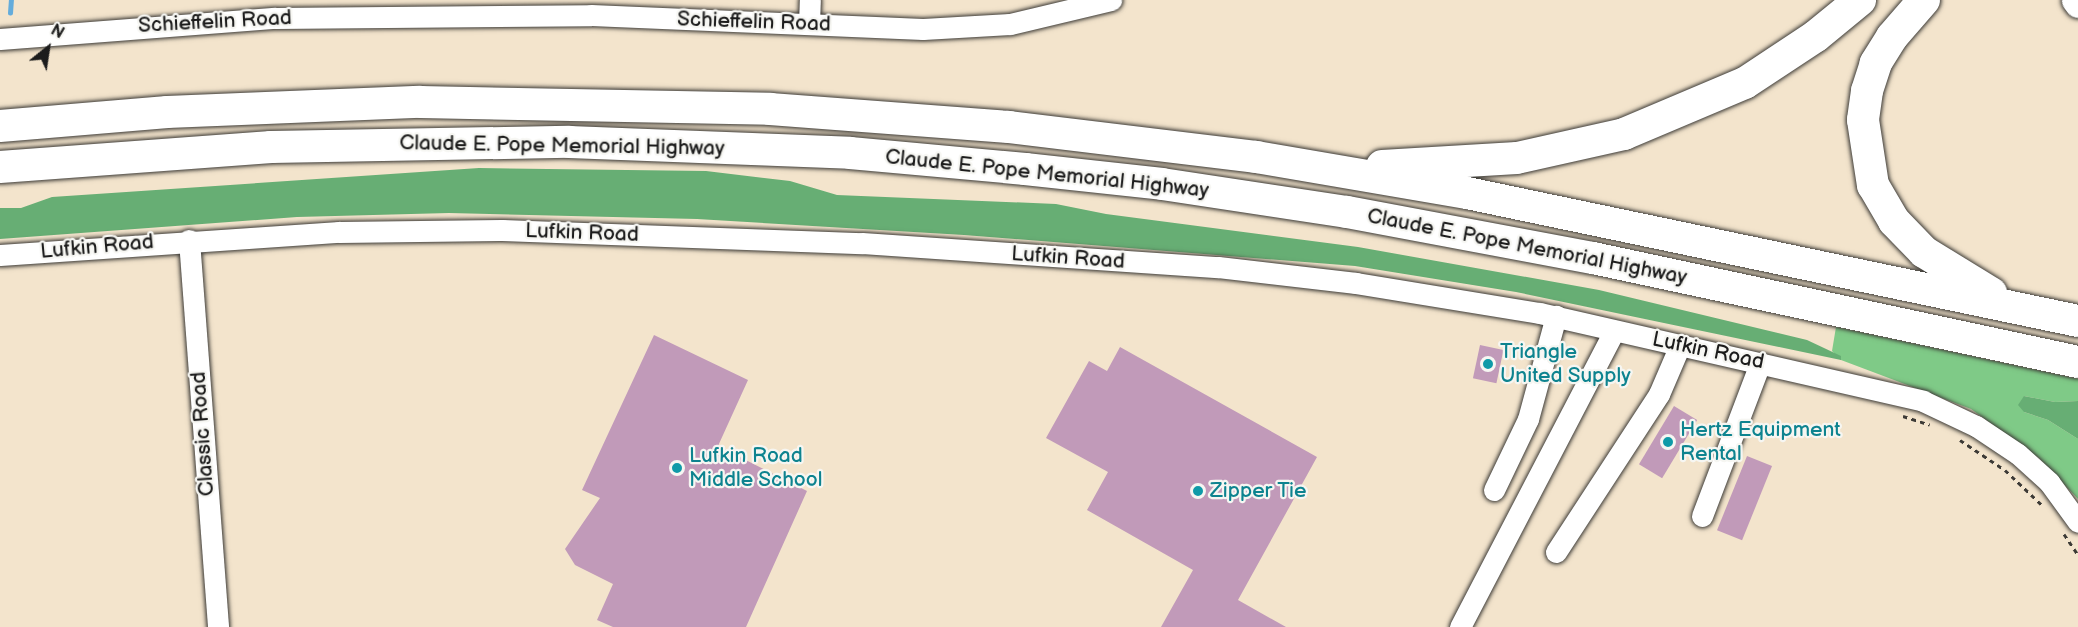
<!DOCTYPE html>
<html>
<head>
<meta charset="utf-8">
<style>
  body { margin:0 }
  #map { position:relative; width:2078px; height:627px; overflow:hidden; background:#f3e4cc; font-family:"Balsamiq Sans",sans-serif }
  div>[style] { position:absolute }
  .green>* { inset:0; background:#7fca87 }
  .forest>* { inset:0; background:#67ae74 }
  .stream>* { height:4.5px; margin:-2.25px; padding:0 2.25px; transform-origin:2.25px; border-radius:2.25px; background:#64acdb }
  .building>* { inset:0; background:#c19ab9; transform-origin:0 0 }
  .path>* { height:3px; margin-top:-1.5px; transform-origin:0; background:repeating-linear-gradient(90deg,#3c3a36 0 4.5px,transparent 0 9px) }
  .roads { filter:drop-shadow(0 0 2px #3c3a36) drop-shadow(0 0 2px #3c3a36) }
  .minor>* { height:21px; margin:-10.5px; padding:0 10.5px; transform-origin:10.5px; border-radius:10.5px; background:#fff }
  .major>* { height:27px; margin:-13.5px; padding:0 13.5px; transform-origin:13.5px; border-radius:13.5px; background:#fff }
  .highway>* { height:32px; margin:-16px; padding:0 16px; transform-origin:16px; border-radius:16px; background:#fff }
  .dots>* { width:16px; height:16px; translate:-50% -50%; box-sizing:border-box; border:3px solid #f6f6f2; border-radius:50% }
  span { translate:-50% -50%; white-space:nowrap; text-align:center; line-height:1.15; -webkit-text-stroke:4.5px #f6f6f2; paint-order:stroke }
  .street-label { font-size:21px; color:#1c1c1c }
  .culture-label { font-size:21px; color:#0d838f }
  .left { translate:0 -50%; text-align:left }
  .north { position:absolute; left:18px; top:18px; width:60px; height:60px; -webkit-text-stroke:4px #f6f6f2; paint-order:stroke; rotate:30deg; font-size:16px; font-weight:700; line-height:24px; text-align:center; color:#1c1c1c }
  .north::after { content:''; display:block; margin:auto; width:21px; height:27px; background:#1c1c1c; clip-path:polygon(50% 0,100% 100%,50% 72%,0 100%) }
</style>
</head>
<body>
<div id="map">
  <div class="green">
    <div style="clip-path:polygon(1836px 327px,2078px 379px,2078px 401px,2055px 402px,2024px 396px,2024px 412px,2048px 420px,2078px 439px,2078px 499px,2039px 458px,1971px 409px,1841px 360px,1832px 351px)"></div>
  </div>
  <div class="forest">
    <div style="clip-path:polygon(479px 168px,706px 171px,790px 181px,837px 195px,1056px 204px,1106px 214px,1358px 247px,1599px 290px,1807px 340px,1841px 356px,1841px 360px,1516px 292px,1355px 266px,964px 235px,697px 219px,449px 213px,297px 217px,0 239px,0 208px,21px 208px,52px 197px)"></div>
    <div style="clip-path:polygon(2024px 396px,2055px 402px,2078px 401px,2078px 439px,2048px 420px,2024px 412px,2018px 405px)"></div>
  </div>
  <div class="stream">
    <div style="left:10px;top:13px;width:13px;rotate:-86deg"></div>
  </div>
  <div class="building">
    <div style="clip-path:polygon(654px 335px,748px 380px,718px 446px,807px 491px,746px 627px,613px 627px,597px 620px,613px 584px,575px 565px,565px 549px,600px 498px,582px 490px)"></div>
    <div style="left:1480px;top:345px;width:24px;height:34px;rotate:12deg"></div>
    <div style="clip-path:polygon(1120px 347px,1317px 457px,1238px 600px,1286px 627px,1161px 627px,1193px 570px,1087px 510px,1108px 472px,1046px 438px,1089px 361px,1107px 371px)"></div>
    <div style="left:1674px;top:406px;width:27px;height:68px;rotate:31deg"></div>
    <div style="left:1747px;top:456px;width:27px;height:80px;rotate:22deg"></div>
  </div>
  <div class="path">
    <div style="left:1903px;top:416px;width:28px;rotate:18deg"></div>
    <div style="left:1960px;top:440px;width:54px;rotate:33.7deg"></div>
    <div style="left:2005px;top:470px;width:51px;rotate:43.4deg"></div>
    <div style="left:2064px;top:534px;width:25px;rotate:56deg"></div>
  </div>
  <div class="roads">
    <div class="minor">
      <div style="left:809px;top:24px;width:24px;rotate:-88deg"></div>
      <div style="left:0;top:39px;width:276px;rotate:-4.4deg"></div>
      <div style="left:275px;top:18px;width:316px;rotate:-0.5deg"></div>
      <div style="left:591px;top:15px;width:332px;rotate:2.4deg"></div>
      <div style="left:923px;top:29px;width:87px;rotate:-3.3deg"></div>
      <div style="left:1010px;top:24px;width:104px;rotate:-13.4deg"></div>
      <div style="left:189px;top:240px;width:388px;rotate:85.7deg"></div>
      <div style="left:0;top:255px;width:340px;rotate:-3.9deg"></div>
      <div style="left:339px;top:232px;width:163px;rotate:-0.7deg"></div>
      <div style="left:502px;top:230px;width:360px;rotate:2.1deg"></div>
      <div style="left:862px;top:243px;width:357px;rotate:3.9deg"></div>
      <div style="left:1218px;top:267px;width:139px;rotate:6.6deg"></div>
      <div style="left:1356px;top:283px;width:186px;rotate:9.3deg"></div>
      <div style="left:1540px;top:313px;width:393px;rotate:12.9deg"></div>
      <div style="left:1923px;top:401px;width:59px;rotate:25.3deg"></div>
      <div style="left:1976px;top:426px;width:50px;rotate:33.7deg"></div>
      <div style="left:2018px;top:454px;width:42px;rotate:42.1deg"></div>
      <div style="left:2049px;top:482px;width:49px;rotate:54.1deg"></div>
      <div style="left:1494px;top:490px;width:79px;rotate:-64.4deg"></div>
      <div style="left:1528px;top:419px;width:107px;rotate:-74.8deg"></div>
      <div style="left:1702px;top:516px;width:164px;rotate:-69.2deg"></div>
      <div style="left:1556px;top:552px;width:189px;rotate:-56.9deg"></div>
      <div style="left:1659px;top:394px;width:53px;rotate:-66.8deg"></div>
      <div style="left:1460px;top:627px;width:334px;rotate:-62.5deg"></div>
    </div>
    <div class="major">
      <div style="left:2075px;top:0;width:5px;rotate:53deg"></div>
    </div>
    <div class="highway">
      <div style="left:1924px;top:0;width:49px;rotate:130.9deg"></div>
      <div style="left:1892px;top:37px;width:31px;rotate:122deg"></div>
      <div style="left:1876px;top:63px;width:29px;rotate:108deg"></div>
      <div style="left:1867px;top:91px;width:29px;rotate:98deg"></div>
      <div style="left:1863px;top:120px;width:66px;rotate:81.3deg"></div>
      <div style="left:1873px;top:185px;width:42px;rotate:59.7deg"></div>
      <div style="left:1894px;top:221px;width:43px;rotate:45.9deg"></div>
      <div style="left:1924px;top:252px;width:79px;rotate:31.5deg"></div>
      <div style="left:0;top:126px;width:168px;rotate:-4.8deg"></div>
      <div style="left:167px;top:112px;width:253px;rotate:-2.3deg"></div>
      <div style="left:420px;top:102px;width:350px;rotate:1.1deg"></div>
      <div style="left:770px;top:109px;width:240px;rotate:4.3deg"></div>
      <div style="left:1009px;top:127px;width:249px;rotate:6.9deg"></div>
      <div style="left:1256px;top:157px;width:214px;rotate:9.7deg"></div>
      <div style="left:1467px;top:193px;width:624px;rotate:11.83deg"></div>
      <div style="left:1382px;top:166px;width:135px;rotate:-3.4deg"></div>
      <div style="left:1517px;top:158px;width:110px;rotate:-12.6deg"></div>
      <div style="left:1624px;top:134px;width:131px;rotate:-22.9deg"></div>
      <div style="left:1745px;top:83px;width:85px;rotate:-33.5deg"></div>
      <div style="left:1816px;top:36px;width:57px;rotate:-39.3deg"></div>
      <div style="left:0;top:167px;width:272px;rotate:-4.2deg"></div>
      <div style="left:271px;top:147px;width:298px;rotate:-1deg"></div>
      <div style="left:569px;top:142px;width:281px;rotate:2.2deg"></div>
      <div style="left:850px;top:153px;width:176px;rotate:5.2deg"></div>
      <div style="left:1025px;top:169px;width:138px;rotate:6.2deg"></div>
      <div style="left:1162px;top:184px;width:187px;rotate:8.6deg"></div>
      <div style="left:1347px;top:212px;width:250px;rotate:10.6deg"></div>
      <div style="left:1593px;top:258px;width:496px;rotate:12.1deg"></div>
    </div>
  </div>
  <div class="dots">
    <div style="left:1488px;top:364px;background:#0f9aa8"></div>
    <div style="left:1668px;top:442px;background:#0f9aa8"></div>
    <div style="left:677px;top:468px;background:#0f9aa8"></div>
    <div style="left:1198px;top:491px;background:#0f9aa8"></div>
  </div>
  <div class="street-label">
    <span style="left:215px;top:22px;rotate:-3deg">Schieffelin Road</span>
    <span style="left:754px;top:22px;rotate:2deg">Schieffelin Road</span>
    <span style="left:562px;top:146px;rotate:1deg">Claude E. Pope Memorial Highway</span>
    <span style="left:1047px;top:174px;rotate:6deg">Claude E. Pope Memorial Highway</span>
    <span style="left:582px;top:233px;rotate:2deg">Lufkin Road</span>
    <span style="left:97px;top:247px;rotate:-5deg">Lufkin Road</span>
    <span style="left:1527px;top:247px;rotate:11deg">Claude E. Pope Memorial Highway</span>
    <span style="left:1068px;top:258px;rotate:4deg">Lufkin Road</span>
    <span style="left:1708px;top:351px;rotate:12deg">Lufkin Road</span>
    <span style="left:203px;top:434px;rotate:-94deg">Classic Road</span>
  </div>
  <div class="culture-label">
    <span class="left" style="left:1500px;top:364px">Triangle<br>United Supply</span>
    <span class="left" style="left:1680px;top:442px">Hertz Equipment<br>Rental</span>
    <span class="left" style="left:689px;top:468px">Lufkin Road<br>Middle School</span>
    <span class="left" style="left:1210px;top:491px">Zipper Tie</span>
  </div>
  <div class="north">N</div>
</div>
</body>
</html>
